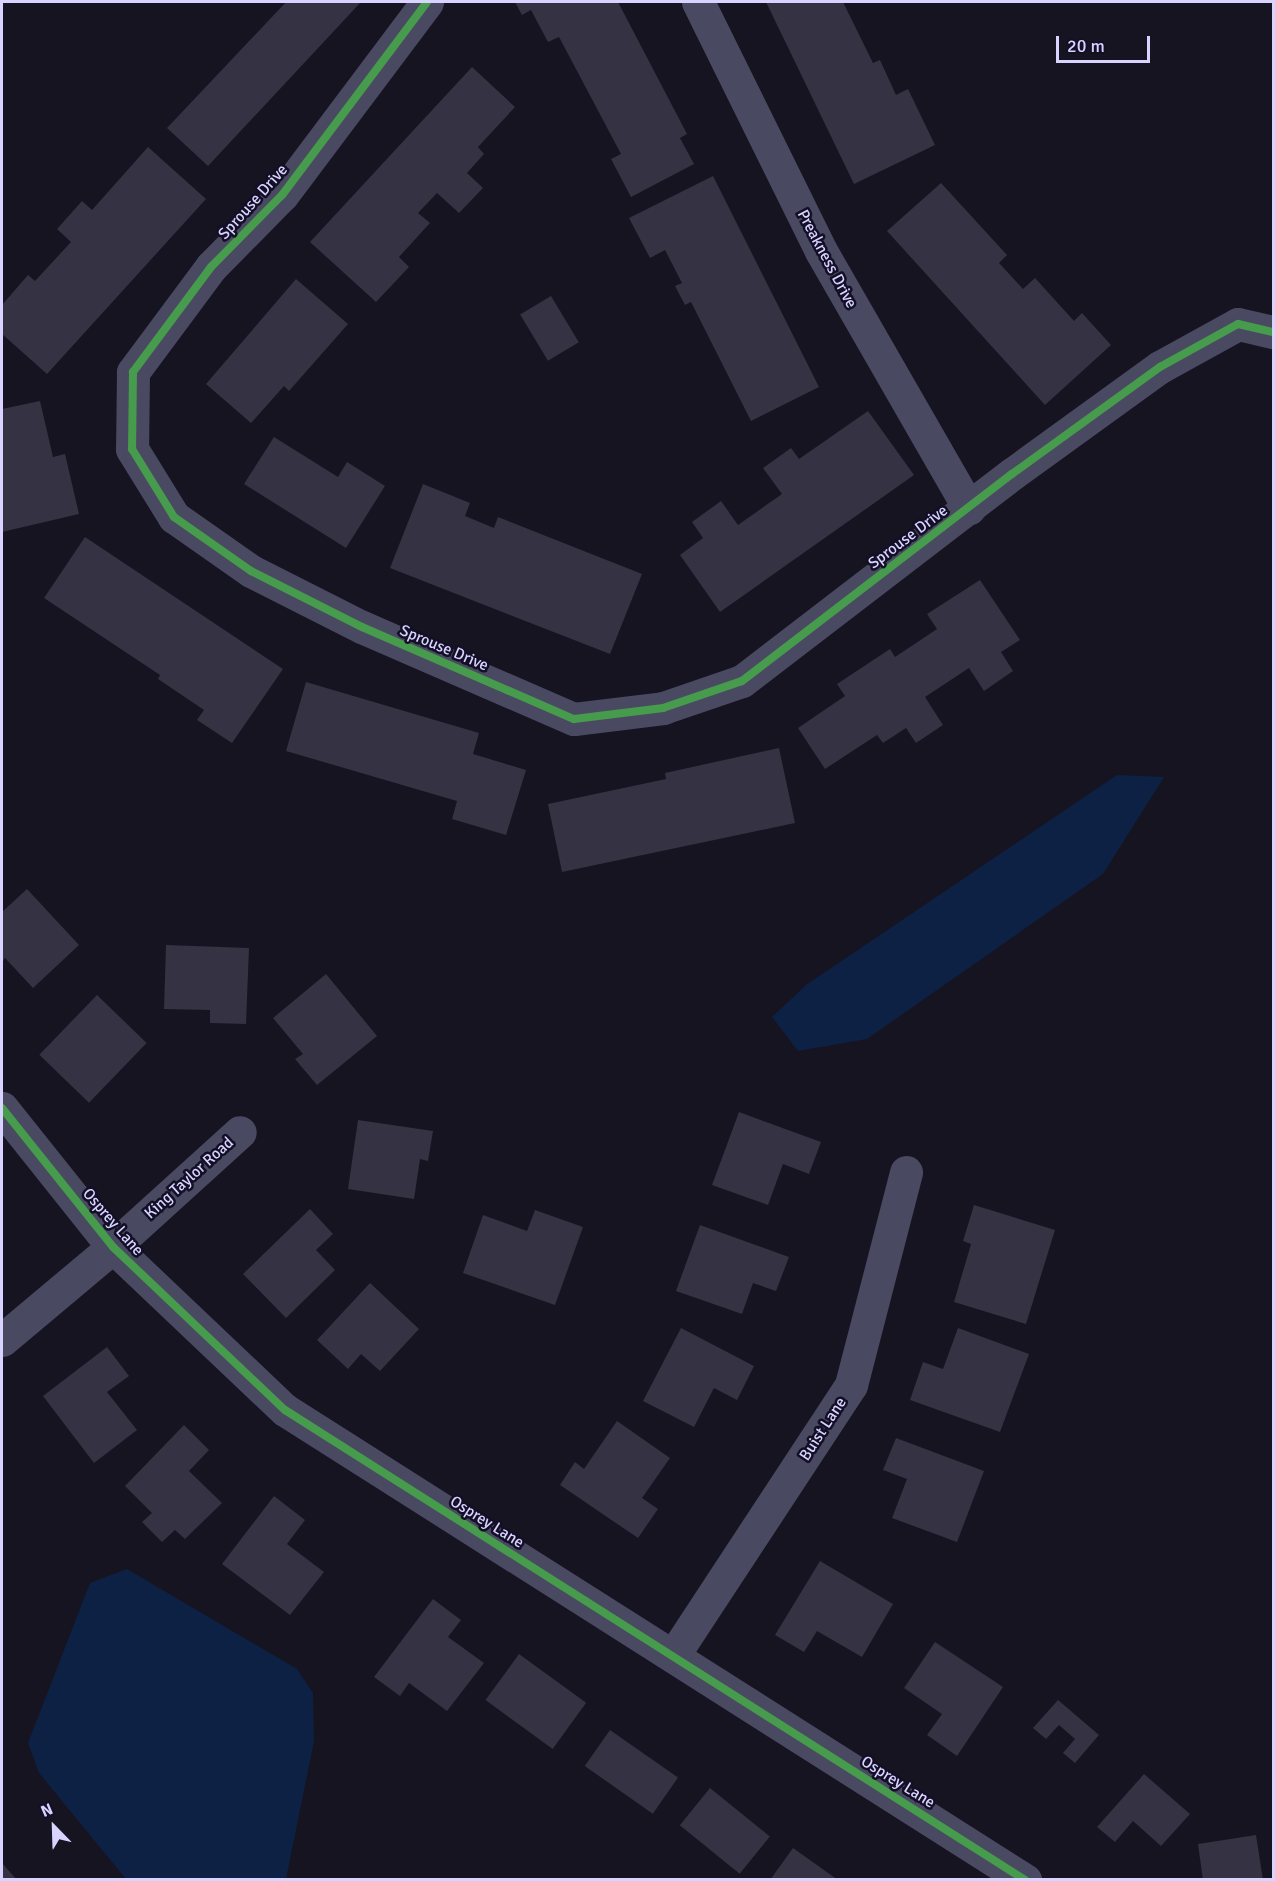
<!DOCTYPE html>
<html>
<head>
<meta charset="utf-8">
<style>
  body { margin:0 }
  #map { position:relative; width:1275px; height:1881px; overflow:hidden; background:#161421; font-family:Signika,sans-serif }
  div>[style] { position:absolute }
  .water>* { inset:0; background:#0d2144 }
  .building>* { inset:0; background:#343243; transform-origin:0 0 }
  .minor>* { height:33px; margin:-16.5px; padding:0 16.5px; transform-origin:16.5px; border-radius:16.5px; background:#4a4962 }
  .cycleway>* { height:8px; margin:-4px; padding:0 4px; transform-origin:4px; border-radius:4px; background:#469c4c }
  span { translate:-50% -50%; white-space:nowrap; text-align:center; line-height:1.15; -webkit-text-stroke:5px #130f26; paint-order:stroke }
  .street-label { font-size:16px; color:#d9d4ff }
  .frame { position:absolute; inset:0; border:3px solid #d9d4ff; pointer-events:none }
  .north { position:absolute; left:24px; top:1797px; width:60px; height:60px; -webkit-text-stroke:4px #130f26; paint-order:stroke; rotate:337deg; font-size:16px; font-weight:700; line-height:24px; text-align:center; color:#d9d4ff }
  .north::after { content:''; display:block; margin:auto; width:21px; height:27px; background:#d9d4ff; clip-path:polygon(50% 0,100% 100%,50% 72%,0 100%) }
  .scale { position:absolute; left:1056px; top:36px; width:94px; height:27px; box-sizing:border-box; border:3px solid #d9d4ff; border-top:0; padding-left:8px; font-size:18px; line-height:21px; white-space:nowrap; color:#d9d4ff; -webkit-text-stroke:4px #130f26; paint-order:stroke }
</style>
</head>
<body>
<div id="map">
  <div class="water">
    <div style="clip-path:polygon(1117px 775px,1164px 777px,1103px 874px,867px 1039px,798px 1051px,772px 1017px,806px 985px)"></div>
    <div style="clip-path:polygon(127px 1569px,297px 1669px,313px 1693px,314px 1741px,286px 1879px,126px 1879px,39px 1773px,28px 1743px,90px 1583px)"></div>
  </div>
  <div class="building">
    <div style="clip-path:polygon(286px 2px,361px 2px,208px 166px,167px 128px)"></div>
    <div style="clip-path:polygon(515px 2px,618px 2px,687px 134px,680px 138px,694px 164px,631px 197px,611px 159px,621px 154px,559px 37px,548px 42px,531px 10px,522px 15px)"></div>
    <div style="clip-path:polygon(766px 2px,843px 2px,873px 63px,880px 60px,896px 95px,908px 89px,935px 145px,854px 184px)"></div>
    <div style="clip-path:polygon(472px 67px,515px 107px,478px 147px,484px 154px,467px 173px,483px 188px,459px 213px,437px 193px,418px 213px,430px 223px,399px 257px,409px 267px,376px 302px,310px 242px)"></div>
    <div style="clip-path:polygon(148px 147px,206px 199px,47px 374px,2px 334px,2px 305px,28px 275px,35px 281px,71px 242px,57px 229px,82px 201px,92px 210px)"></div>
    <div style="clip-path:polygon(713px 176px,819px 387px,751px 421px,691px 302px,685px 305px,675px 286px,682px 283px,665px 250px,650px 258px,629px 218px)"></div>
    <div style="clip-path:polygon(941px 183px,1007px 255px,999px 263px,1023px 289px,1035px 278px,1074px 321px,1082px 313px,1111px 345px,1045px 405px,887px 231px)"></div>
    <div style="clip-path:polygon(296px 279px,348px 324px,289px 391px,284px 386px,251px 423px,206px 384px)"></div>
    <div style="left:551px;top:296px;width:54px;height:36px;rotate:59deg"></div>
    <div style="clip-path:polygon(40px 401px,53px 457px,65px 454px,79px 514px,2px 532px,2px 409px)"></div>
    <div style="clip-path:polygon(868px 411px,914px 475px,720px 612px,680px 555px,703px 538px,692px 522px,721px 501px,738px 525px,782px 494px,763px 468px,791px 448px,799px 459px)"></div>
    <div style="clip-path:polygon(274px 437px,338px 477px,347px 462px,385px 486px,346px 548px,244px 484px)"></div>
    <div style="clip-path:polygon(423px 484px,470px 503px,465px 516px,494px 528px,498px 517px,642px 574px,610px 654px,390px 568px)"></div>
    <div style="clip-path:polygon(85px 537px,283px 669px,232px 743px,197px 720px,204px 710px,158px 679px,160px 675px,44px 598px)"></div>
    <div style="clip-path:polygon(980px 580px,1020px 640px,1001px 652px,1013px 671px,984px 691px,969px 668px,925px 697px,943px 725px,916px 743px,906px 728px,883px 743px,877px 735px,825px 769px,798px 728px,845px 696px,837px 684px,890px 649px,895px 657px,937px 629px,927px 614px)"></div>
    <div style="clip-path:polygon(306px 682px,479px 733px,473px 754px,526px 770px,506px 835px,452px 819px,457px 801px,286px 751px)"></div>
    <div style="clip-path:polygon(779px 748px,795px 823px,562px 872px,548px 804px,666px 779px,665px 773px)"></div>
    <div style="clip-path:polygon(27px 889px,79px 945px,33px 988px,5px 958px,2px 962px,2px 912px)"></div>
    <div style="clip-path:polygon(166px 945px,249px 948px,246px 1024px,210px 1023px,210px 1010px,164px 1009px)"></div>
    <div style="clip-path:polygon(326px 974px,377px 1036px,317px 1085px,295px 1059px,303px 1054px,273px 1018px)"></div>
    <div style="left:97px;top:995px;width:69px;height:83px;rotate:44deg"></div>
    <div style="clip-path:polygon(739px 1112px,821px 1142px,809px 1174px,783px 1164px,768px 1205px,712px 1185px)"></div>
    <div style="clip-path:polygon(358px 1120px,433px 1131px,428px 1161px,420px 1159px,414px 1199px,348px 1189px)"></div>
    <div style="clip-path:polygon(974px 1205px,1055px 1230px,1026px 1324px,954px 1302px,971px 1244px,963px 1241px)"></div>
    <div style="clip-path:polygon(310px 1209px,333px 1234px,316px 1250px,335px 1270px,286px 1318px,243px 1274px)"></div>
    <div style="clip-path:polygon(535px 1210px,583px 1227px,555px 1305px,463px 1273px,483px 1215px,527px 1231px)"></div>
    <div style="clip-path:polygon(700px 1225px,789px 1257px,776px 1291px,753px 1283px,742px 1314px,676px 1291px)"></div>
    <div style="clip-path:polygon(370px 1283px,419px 1329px,380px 1371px,361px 1354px,348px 1369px,317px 1340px)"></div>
    <div style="clip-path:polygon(681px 1328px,754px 1366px,737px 1400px,714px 1388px,694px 1427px,643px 1401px)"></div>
    <div style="clip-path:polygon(958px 1328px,1029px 1354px,1000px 1432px,910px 1400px,923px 1362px,943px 1369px)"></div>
    <div style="clip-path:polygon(107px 1347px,129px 1376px,107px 1392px,137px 1430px,94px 1463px,43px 1396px)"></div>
    <div style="clip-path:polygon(617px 1421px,670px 1458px,642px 1498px,658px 1509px,638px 1538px,560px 1485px,575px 1462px,584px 1469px)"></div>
    <div style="clip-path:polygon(184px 1425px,209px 1450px,189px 1471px,222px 1503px,185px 1539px,175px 1530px,162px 1542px,142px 1522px,152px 1513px,125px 1486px)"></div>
    <div style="clip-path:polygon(896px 1438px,984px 1471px,957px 1542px,892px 1518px,907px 1479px,883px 1470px)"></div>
    <div style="clip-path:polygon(274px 1496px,305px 1520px,287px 1544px,324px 1572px,290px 1615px,222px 1564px)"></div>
    <div style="clip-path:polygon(820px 1561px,893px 1604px,862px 1657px,817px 1631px,804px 1652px,775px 1635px)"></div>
    <div style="clip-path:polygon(433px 1599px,461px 1620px,448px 1637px,484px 1663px,447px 1711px,409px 1683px,400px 1696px,374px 1677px)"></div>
    <div style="clip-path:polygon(935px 1642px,1003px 1687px,957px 1756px,927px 1735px,942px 1714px,904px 1688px)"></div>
    <div style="left:519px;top:1654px;width:83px;height:57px;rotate:36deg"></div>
    <div style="clip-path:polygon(1058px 1700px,1099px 1735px,1075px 1763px,1063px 1753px,1075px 1739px,1059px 1725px,1046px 1739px,1033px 1728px)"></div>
    <div style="left:610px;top:1730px;width:83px;height:44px;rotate:35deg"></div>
    <div style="clip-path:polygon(1144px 1774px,1190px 1814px,1161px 1846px,1133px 1821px,1115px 1842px,1097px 1827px)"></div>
    <div style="left:710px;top:1788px;width:77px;height:48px;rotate:39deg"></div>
    <div style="clip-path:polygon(1256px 1835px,1263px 1880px,1203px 1880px,1198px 1844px)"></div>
    <div style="clip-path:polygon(793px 1848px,838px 1880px,770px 1880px)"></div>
    <div style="clip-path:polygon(2px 1863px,17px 1880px,2px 1880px)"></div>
  </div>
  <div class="minor">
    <div style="left:427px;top:2px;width:241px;rotate:126.9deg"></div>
    <div style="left:282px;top:195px;width:101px;rotate:134.6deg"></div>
    <div style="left:211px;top:267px;width:131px;rotate:126.6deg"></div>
    <div style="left:133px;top:372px;width:77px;rotate:90.7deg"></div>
    <div style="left:132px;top:449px;width:80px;rotate:58.3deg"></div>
    <div style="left:174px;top:517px;width:94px;rotate:35deg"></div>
    <div style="left:251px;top:571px;width:124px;rotate:26.8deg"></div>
    <div style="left:362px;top:627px;width:231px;rotate:23.5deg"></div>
    <div style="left:574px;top:719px;width:90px;rotate:-7deg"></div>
    <div style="left:663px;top:708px;width:83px;rotate:-18.9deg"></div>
    <div style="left:742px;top:681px;width:340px;rotate:-37.5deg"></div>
    <div style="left:1012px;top:474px;width:183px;rotate:-35.9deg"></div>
    <div style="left:1160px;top:367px;width:89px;rotate:-28.9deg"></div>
    <div style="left:1238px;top:324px;width:37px;rotate:13deg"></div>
    <div style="left:698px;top:2px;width:278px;rotate:63.7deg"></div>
    <div style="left:821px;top:251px;width:297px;rotate:60.1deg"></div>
    <div style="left:2px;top:1108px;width:178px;rotate:51.4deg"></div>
    <div style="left:113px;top:1247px;width:237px;rotate:43.5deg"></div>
    <div style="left:285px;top:1410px;width:877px;rotate:32.42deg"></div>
    <div style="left:2px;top:1340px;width:145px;rotate:-40deg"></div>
    <div style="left:113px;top:1247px;width:171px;rotate:-42.2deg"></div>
    <div style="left:673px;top:1656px;width:324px;rotate:-56.7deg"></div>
    <div style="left:851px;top:1385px;width:220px;rotate:-75.5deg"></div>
  </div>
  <div class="cycleway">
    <div style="left:427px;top:2px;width:241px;rotate:126.9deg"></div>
    <div style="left:282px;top:195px;width:101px;rotate:134.6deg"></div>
    <div style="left:211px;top:267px;width:131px;rotate:126.6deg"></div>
    <div style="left:133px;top:372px;width:77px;rotate:90.7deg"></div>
    <div style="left:132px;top:449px;width:80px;rotate:58.3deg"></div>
    <div style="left:174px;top:517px;width:94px;rotate:35deg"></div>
    <div style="left:251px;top:571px;width:124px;rotate:26.8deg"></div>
    <div style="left:362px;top:627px;width:231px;rotate:23.5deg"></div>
    <div style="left:574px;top:719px;width:90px;rotate:-7deg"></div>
    <div style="left:663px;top:708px;width:83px;rotate:-18.9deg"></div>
    <div style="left:742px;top:681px;width:340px;rotate:-37.5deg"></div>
    <div style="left:1012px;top:474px;width:183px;rotate:-35.9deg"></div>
    <div style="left:1160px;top:367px;width:89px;rotate:-28.9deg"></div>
    <div style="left:1238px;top:324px;width:37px;rotate:13deg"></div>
    <div style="left:2px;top:1108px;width:178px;rotate:51.4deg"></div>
    <div style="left:113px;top:1247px;width:237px;rotate:43.5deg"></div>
    <div style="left:285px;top:1410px;width:877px;rotate:32.42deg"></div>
  </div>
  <div class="street-label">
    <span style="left:253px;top:202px;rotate:-48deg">Sprouse Drive</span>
    <span style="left:827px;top:259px;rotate:62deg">Preakness Drive</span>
    <span style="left:908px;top:537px;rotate:-37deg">Sprouse Drive</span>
    <span style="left:444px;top:648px;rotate:23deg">Sprouse Drive</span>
    <span style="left:189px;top:1178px;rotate:-42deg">King Taylor Road</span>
    <span style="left:113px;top:1222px;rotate:49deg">Osprey Lane</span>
    <span style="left:823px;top:1429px;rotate:-57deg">Buist Lane</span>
    <span style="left:487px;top:1522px;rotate:32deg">Osprey Lane</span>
    <span style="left:898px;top:1782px;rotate:32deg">Osprey Lane</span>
  </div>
  <div class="frame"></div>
  <div class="north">N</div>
  <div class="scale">20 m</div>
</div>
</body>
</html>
